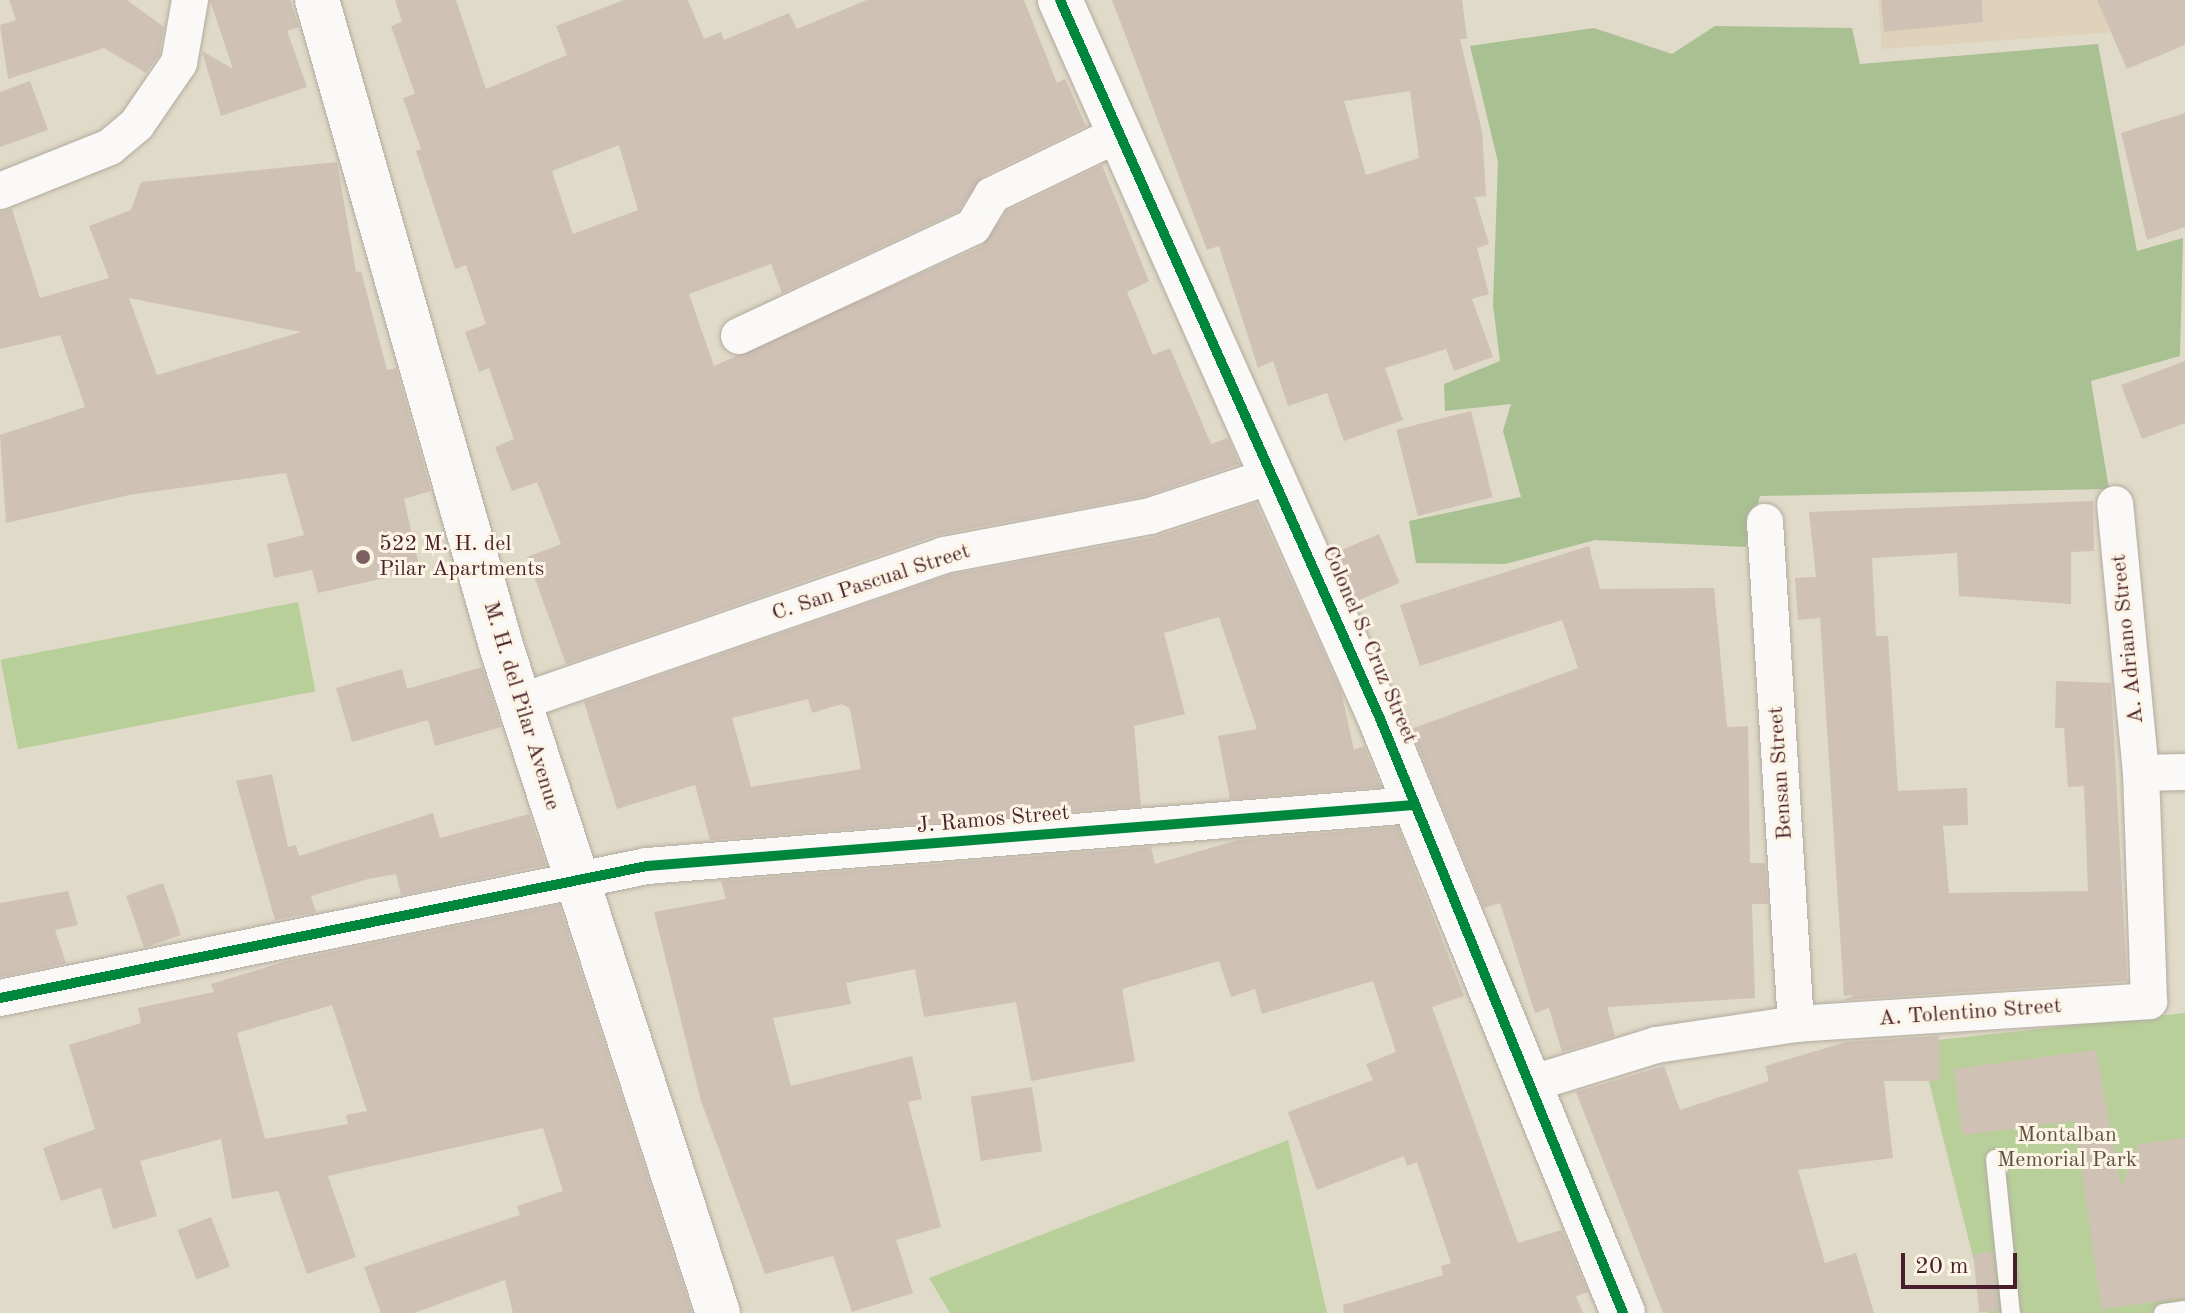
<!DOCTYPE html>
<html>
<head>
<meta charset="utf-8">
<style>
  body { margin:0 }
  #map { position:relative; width:2185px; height:1313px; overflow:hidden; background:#e0dac8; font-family:"Old Standard TT",serif }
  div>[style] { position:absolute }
  .built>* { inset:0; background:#e0d2ba }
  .green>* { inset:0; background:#b8cf9a; transform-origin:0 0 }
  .forest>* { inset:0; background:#a8c092 }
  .building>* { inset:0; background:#d0c1b5; transform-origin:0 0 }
  .roads { filter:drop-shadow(0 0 2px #b3aba0) drop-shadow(0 0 2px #b3aba0) }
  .service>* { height:18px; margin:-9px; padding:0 9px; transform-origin:9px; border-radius:9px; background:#faf9f7 }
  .minor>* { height:36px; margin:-18px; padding:0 18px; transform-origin:18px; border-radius:18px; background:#faf9f7 }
  .tertiary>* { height:44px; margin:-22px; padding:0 22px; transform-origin:22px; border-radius:22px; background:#faf9f7 }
  .secondary>* { height:44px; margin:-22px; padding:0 22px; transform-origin:22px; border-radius:22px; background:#faf9f7 }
  .cycleway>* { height:10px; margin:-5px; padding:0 5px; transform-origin:5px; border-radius:5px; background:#00873e }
  .dots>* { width:22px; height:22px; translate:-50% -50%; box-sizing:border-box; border:4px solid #fcf5e5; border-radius:50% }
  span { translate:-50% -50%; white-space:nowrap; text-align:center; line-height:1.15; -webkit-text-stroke:6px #fcf5e5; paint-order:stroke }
  .poi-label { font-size:22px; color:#4a1f2b }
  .left { translate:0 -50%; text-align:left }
  .street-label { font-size:22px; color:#4a1f2b }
  .park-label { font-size:22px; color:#615141 }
  .scale { position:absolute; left:1901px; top:1253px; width:116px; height:36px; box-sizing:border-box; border:4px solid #4a1f2b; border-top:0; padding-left:10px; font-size:24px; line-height:28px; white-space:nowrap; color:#4a1f2b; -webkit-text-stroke:6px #fcf5e5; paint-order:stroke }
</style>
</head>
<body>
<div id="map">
  <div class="built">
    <div style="clip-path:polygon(1878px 0,2185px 0,2185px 27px,1882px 49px)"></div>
  </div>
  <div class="green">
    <div style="left:298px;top:602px;width:91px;height:303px;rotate:79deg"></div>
    <div style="clip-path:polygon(2185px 1013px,2185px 1313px,1987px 1313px,1919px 1042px)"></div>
    <div style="clip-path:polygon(1288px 1140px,1327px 1313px,950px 1313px,929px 1278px)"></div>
  </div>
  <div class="forest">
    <div style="clip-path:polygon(1715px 26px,1852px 28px,1860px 64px,2098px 44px,2137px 251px,2183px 238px,2180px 356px,2091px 381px,2109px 489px,1760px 496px,1746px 547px,1595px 540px,1505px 564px,1416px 563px,1409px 521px,1521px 497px,1503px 431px,1511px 404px,1445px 411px,1444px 384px,1500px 361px,1493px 305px,1498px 162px,1470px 46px,1594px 28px,1672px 54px)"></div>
  </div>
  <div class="building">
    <div style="clip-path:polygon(9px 0,127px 0,164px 27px,159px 55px,146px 73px,104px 48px,8px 79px,0 25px,16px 20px)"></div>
    <div style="clip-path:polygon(210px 0,290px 0,299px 27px,287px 31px,307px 87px,221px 116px,202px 51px,233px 69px)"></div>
    <div style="clip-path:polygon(evenodd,395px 0,456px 0,486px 89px,567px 55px,556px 26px,624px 0,688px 0,704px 39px,721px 32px,724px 40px,789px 13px,797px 29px,867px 0,1024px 0,1057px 83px,1065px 79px,1086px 126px,983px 176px,958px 211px,782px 293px,771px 264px,689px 294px,714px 366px,982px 246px,1007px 211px,1102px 165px,1149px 281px,1127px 292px,1153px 355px,1170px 348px,1211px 444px,1228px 438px,1239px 464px,1145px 496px,937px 535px,566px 664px,527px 557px,561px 544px,537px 482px,512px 491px,495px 447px,514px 439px,489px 368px,479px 372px,465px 332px,486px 324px,466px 265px,455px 269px,416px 151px,421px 149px,403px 98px,415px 94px,391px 26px,402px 22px,395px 0,619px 145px,638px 210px,573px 234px,552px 171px,619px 145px)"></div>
    <div style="clip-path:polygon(evenodd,1112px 0,1462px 0,1467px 39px,1460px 39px,1482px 131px,1486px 196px,1475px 197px,1489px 244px,1477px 248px,1489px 294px,1472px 299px,1493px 357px,1454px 371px,1446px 349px,1385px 368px,1403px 420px,1344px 441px,1327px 393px,1288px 406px,1273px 361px,1258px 368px,1219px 246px,1207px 250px,1112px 0,1410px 91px,1419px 158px,1366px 175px,1344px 101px,1410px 91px)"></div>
    <div style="clip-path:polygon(1881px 0,1982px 0,1983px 22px,1884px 32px)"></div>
    <div style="clip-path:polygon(2097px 0,2185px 0,2185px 45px,2127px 69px)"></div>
    <div style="clip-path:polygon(30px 81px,48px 130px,0 147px,0 92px)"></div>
    <div style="clip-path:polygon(2185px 113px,2185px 227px,2147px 240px,2121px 133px)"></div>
    <div style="clip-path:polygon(evenodd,337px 162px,356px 272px,361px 271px,387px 370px,396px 368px,431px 491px,404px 499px,420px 570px,318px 593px,312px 570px,274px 578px,267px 544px,304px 535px,286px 473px,129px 495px,6px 523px,0 435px,85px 407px,60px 335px,0 349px,0 212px,12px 209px,40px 298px,109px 278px,89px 226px,131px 210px,141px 182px,337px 162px,129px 298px,301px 332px,157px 375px,129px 298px)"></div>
    <div style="clip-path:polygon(2185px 361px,2185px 423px,2142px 439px,2121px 385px)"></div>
    <div style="left:1471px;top:411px;width:89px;height:77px;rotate:76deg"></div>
    <div style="clip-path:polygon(2093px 501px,2094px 551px,2071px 552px,2071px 604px,1959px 596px,1957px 553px,1872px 558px,1876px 636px,1888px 636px,1898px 791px,1967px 788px,1968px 825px,1943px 826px,1949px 893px,2088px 891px,2084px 786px,2068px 787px,2064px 728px,2055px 728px,2056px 681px,2111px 683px,2127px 981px,1844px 1000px,1854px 995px,1844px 996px,1820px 618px,1798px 620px,1795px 578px,1816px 577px,1809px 512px)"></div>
    <div style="clip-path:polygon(evenodd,1256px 503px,1341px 691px,1354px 750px,1364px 746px,1381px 787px,1230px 799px,1218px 736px,1257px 729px,1219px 617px,1164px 633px,1185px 714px,1134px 726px,1141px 806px,710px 840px,695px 785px,617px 809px,584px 702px,949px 575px,1154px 537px,1256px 503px,808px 699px,812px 713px,842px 704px,850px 709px,861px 769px,751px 787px,732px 718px,808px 699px)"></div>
    <div style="left:1379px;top:534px;width:53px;height:49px;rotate:67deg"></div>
    <div style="clip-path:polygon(1589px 546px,1600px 589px,1714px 588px,1727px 727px,1748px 726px,1750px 863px,1765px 863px,1768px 904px,1752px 904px,1755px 998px,1607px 1007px,1615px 1036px,1562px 1052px,1549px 1008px,1535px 1013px,1500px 903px,1484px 908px,1411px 729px,1578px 668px,1562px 620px,1420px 666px,1400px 605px)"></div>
    <div style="clip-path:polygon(482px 667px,501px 727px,435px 746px,428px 720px,352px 742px,336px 688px,402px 669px,407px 689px)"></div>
    <div style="clip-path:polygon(272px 774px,288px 847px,296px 845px,299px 856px,433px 813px,440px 838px,529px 814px,546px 865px,401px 895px,396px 874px,368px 879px,311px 896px,316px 912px,275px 920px,236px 781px)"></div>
    <div style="clip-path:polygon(1398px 827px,1464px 996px,1432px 1007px,1518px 1243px,1562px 1230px,1588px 1292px,1576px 1296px,1583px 1313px,1344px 1313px,1343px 1305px,1443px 1275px,1441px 1266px,1451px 1263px,1417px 1162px,1407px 1166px,1404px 1156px,1317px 1190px,1288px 1112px,1373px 1080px,1366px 1064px,1396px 1052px,1373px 981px,1262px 1014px,1255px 989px,1231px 997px,1219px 961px,1122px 989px,1135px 1061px,1031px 1081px,1016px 1002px,924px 1017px,915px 969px,846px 983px,851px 1004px,773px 1018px,791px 1086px,912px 1056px,922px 1099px,908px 1102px,941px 1227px,896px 1240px,913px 1293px,852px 1312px,833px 1256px,765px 1274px,701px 1101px,654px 912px,726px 899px,721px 881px,1151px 847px,1155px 864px,1238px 840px)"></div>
    <div style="left:163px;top:883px;width:55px;height:39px;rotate:71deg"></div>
    <div style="clip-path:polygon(68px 891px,78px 925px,55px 930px,66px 963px,0 977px,0 903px)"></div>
    <div style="clip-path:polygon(evenodd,559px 905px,692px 1313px,513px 1313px,505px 1280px,414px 1313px,381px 1313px,364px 1267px,520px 1215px,517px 1206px,563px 1191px,543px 1128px,328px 1176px,356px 1257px,307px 1274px,278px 1191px,232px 1199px,221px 1139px,140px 1161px,157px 1216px,113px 1229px,101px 1188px,61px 1201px,43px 1148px,95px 1129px,69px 1045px,141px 1023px,138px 1008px,214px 992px,211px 984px,287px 961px,559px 905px,332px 1005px,367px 1111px,346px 1115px,348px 1124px,265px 1139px,237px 1033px,332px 1005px)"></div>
    <div style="clip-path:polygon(1939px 1036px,1939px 1081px,1884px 1081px,1893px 1158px,1798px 1170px,1825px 1263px,1856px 1253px,1874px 1313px,1663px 1313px,1576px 1092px,1664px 1066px,1680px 1110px,1769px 1081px,1765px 1066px,1846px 1042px)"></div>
    <div style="clip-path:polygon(2096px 1050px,2121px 1187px,2139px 1144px,2185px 1138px,2185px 1298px,2101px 1309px,2075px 1121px,1962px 1135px,1954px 1069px)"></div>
    <div style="left:1032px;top:1087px;width:65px;height:62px;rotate:81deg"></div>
    <div style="left:211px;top:1217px;width:53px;height:36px;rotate:69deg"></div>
    <div style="left:1993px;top:1252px;width:59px;height:20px;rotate:84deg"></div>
  </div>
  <div class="roads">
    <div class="service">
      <div style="left:1995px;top:1159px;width:155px;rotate:84.1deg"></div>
      <div style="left:2163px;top:1313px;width:22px;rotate:-8deg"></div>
    </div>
    <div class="minor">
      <div style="left:0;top:191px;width:118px;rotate:-21.8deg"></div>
      <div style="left:110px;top:147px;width:35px;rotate:-40deg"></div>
      <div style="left:137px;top:124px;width:74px;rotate:-55.5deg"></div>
      <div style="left:179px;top:63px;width:64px;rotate:-80.1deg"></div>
      <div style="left:739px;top:336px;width:258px;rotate:-25deg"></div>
      <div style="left:973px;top:227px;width:37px;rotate:-59deg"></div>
      <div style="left:992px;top:195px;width:140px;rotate:-25.8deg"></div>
      <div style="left:1765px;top:522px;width:503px;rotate:86.47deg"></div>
      <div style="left:520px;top:702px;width:449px;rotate:-19.1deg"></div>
      <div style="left:944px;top:555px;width:210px;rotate:-10.7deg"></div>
      <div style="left:1150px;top:516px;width:131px;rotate:-18.3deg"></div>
      <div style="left:2141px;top:773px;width:44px;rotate:-1.3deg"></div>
      <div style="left:0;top:998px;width:660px;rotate:-11.53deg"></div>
      <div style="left:647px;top:866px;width:769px;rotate:-4.55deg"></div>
      <div style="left:1527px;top:1085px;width:135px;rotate:-17.2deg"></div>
      <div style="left:1656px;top:1045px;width:142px;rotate:-8.5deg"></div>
      <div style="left:1796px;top:1024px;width:354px;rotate:-3.7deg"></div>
      <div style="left:2149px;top:1001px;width:228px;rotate:-92deg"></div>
      <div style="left:2141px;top:773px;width:270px;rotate:-95.5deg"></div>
    </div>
    <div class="tertiary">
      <div style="left:1060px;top:0;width:784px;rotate:65.99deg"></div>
      <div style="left:1379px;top:716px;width:645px;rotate:67.77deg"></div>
    </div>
    <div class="secondary">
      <div style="left:317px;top:0;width:675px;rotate:74.09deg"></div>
      <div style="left:502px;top:649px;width:698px;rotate:71.98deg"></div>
    </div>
  </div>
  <div class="cycleway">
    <div style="left:1060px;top:0;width:784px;rotate:65.99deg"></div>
    <div style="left:1379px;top:716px;width:645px;rotate:67.77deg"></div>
    <div style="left:0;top:998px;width:660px;rotate:-11.53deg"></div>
    <div style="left:647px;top:866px;width:769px;rotate:-4.55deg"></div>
  </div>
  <div class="dots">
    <div style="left:363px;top:557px;background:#7e6062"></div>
  </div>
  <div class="poi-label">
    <span class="left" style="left:379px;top:557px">522 M. H. del<br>Pilar Apartments</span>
  </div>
  <div class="street-label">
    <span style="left:871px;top:583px;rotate:-18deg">C. San Pascual Street</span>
    <span style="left:2128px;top:639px;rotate:-96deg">A. Adriano Street</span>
    <span style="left:1369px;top:645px;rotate:67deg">Colonel S. Cruz Street</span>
    <span style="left:521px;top:706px;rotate:73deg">M. H. del Pilar Avenue</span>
    <span style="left:1781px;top:773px;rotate:-94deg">Bensan Street</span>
    <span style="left:993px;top:820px;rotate:-5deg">J. Ramos Street</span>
    <span style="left:1970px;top:1013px;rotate:-4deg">A. Tolentino Street</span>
  </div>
  <div class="park-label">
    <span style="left:2067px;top:1148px">Montalban<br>Memorial Park</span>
  </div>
  <div class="scale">20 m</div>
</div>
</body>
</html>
